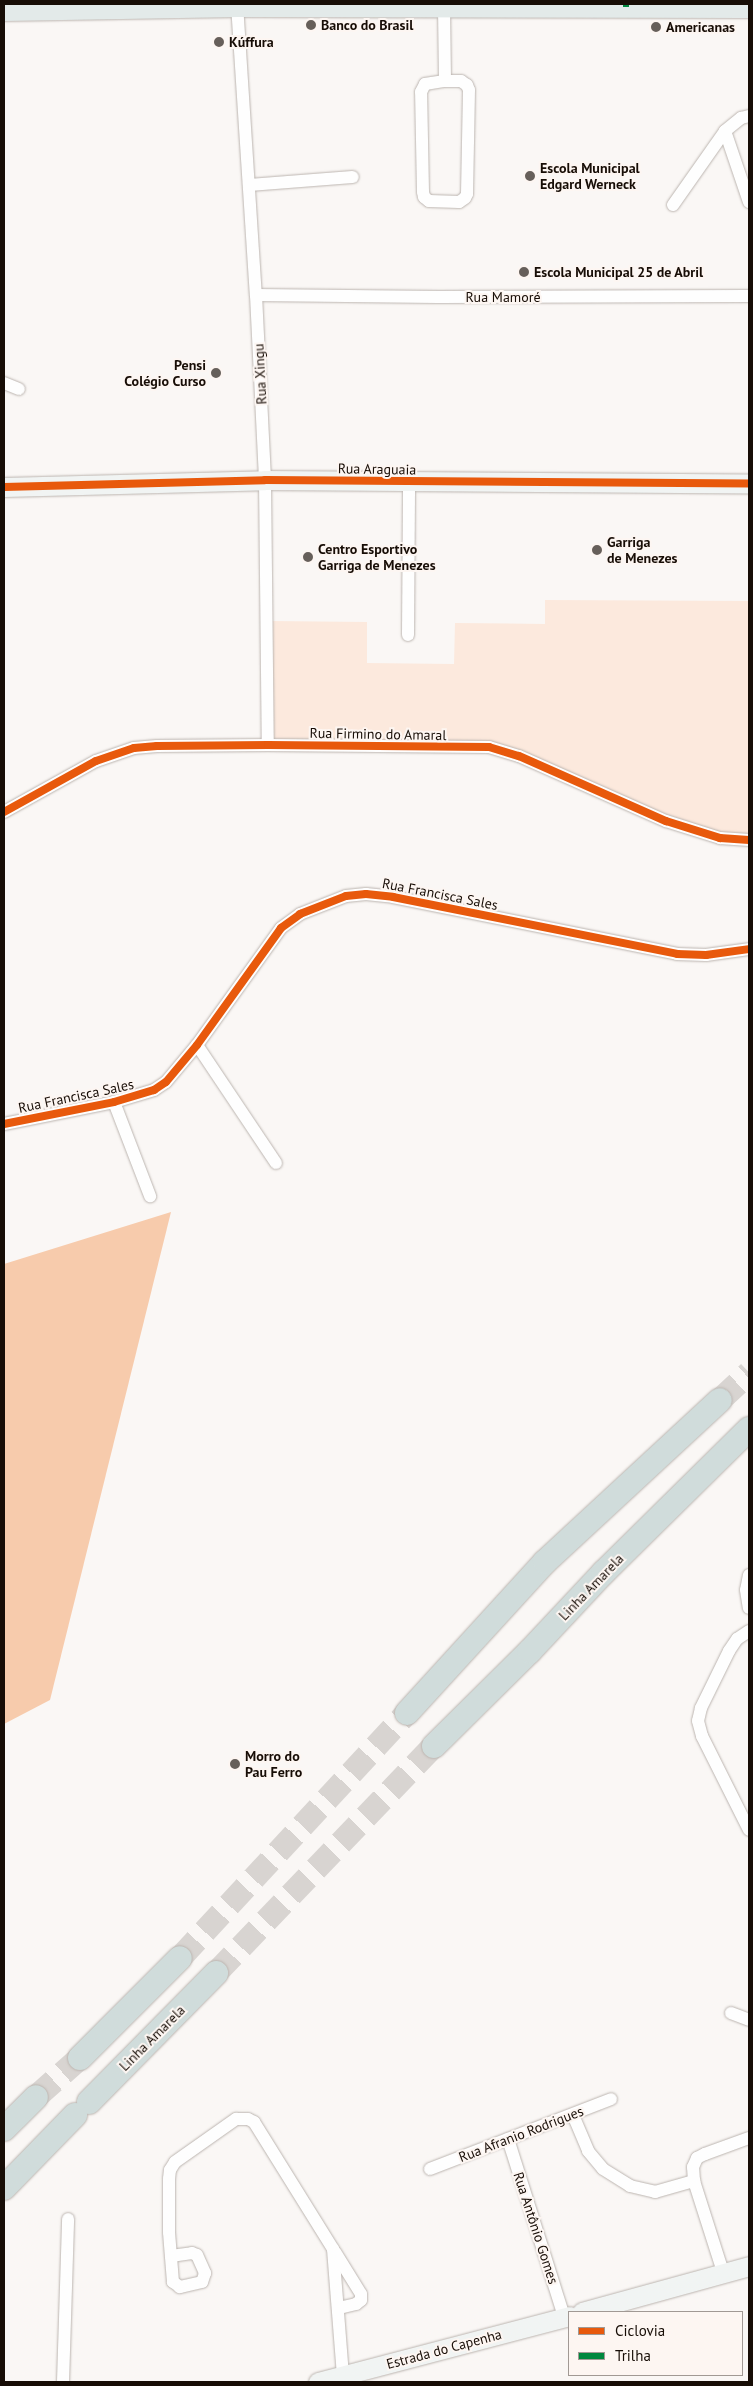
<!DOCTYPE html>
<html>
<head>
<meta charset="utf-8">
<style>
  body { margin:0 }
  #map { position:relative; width:753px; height:2386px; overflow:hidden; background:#faf7f5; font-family:"PT Sans",sans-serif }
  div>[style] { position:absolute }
  .green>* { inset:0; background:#fce9dd }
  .forest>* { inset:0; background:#f7cbac }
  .highway-tunnel>* { height:24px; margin-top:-12px; transform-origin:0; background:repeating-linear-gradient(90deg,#d8d4d1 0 24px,transparent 0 36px) }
  .roads { filter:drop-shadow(0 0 1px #bcb5b0) drop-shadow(0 0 1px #bcb5b0) }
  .street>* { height:12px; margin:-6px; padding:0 6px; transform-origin:6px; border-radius:6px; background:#fefefe }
  .secondary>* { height:19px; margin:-9.5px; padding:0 9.5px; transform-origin:9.5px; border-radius:9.5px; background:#f1f4f3 }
  .primary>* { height:21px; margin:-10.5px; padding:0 10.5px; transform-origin:10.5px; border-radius:10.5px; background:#e3eae9 }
  .highway>* { height:24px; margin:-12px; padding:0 12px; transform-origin:12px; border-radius:12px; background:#d0dcdb }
  .quiet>* { height:6px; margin-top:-3px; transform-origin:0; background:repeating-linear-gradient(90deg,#00873e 0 12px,transparent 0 18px) }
  .cycleway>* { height:8px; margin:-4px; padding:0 4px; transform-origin:4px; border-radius:4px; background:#e8590c }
  .dots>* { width:14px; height:14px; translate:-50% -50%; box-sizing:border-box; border:2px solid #fdf6f2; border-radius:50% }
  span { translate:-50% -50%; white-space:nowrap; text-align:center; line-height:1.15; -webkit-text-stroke:4px #fdf6f2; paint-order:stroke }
  .poi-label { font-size:14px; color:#170d06; font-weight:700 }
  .left { translate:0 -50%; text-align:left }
  .right { translate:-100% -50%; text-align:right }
  .street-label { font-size:14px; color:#170d06 }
  .frame { position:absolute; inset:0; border:5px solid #170d06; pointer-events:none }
  .legend { position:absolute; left:568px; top:2311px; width:175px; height:65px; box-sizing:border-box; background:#fdf6f2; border:1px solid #a19994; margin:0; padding:6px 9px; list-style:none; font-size:15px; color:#170d06 }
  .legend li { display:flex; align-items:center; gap:10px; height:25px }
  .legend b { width:25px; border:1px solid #a19994 }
</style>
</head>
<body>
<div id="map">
  <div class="green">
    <div style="clip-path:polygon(545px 600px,749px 601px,749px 835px,715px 833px,668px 818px,513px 748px,271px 745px,270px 621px,367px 622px,367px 663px,454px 664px,455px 623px,545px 624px)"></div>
  </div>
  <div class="forest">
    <div style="clip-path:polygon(171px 1212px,50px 1700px,4px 1724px,4px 1264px)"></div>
  </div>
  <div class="highway-tunnel">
    <div style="left:720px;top:1400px;width:40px;rotate:-43deg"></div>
    <div style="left:180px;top:1958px;width:334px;rotate:-47.2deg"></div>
    <div style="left:216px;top:1973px;width:315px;rotate:-46.2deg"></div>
    <div style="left:36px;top:2097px;width:59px;rotate:-41.6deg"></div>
  </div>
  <div class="roads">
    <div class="street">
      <div style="left:237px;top:4px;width:292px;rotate:86.3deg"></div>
      <div style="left:256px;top:295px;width:185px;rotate:87.2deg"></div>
      <div style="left:265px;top:480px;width:265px;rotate:89.4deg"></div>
      <div style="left:444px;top:8px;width:73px;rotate:89.2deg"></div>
      <div style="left:445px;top:81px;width:16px"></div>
      <div style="left:461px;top:81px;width:7px;rotate:34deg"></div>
      <div style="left:467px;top:85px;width:5px;rotate:68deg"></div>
      <div style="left:469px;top:90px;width:104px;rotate:91.1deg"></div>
      <div style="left:467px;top:194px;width:4px;rotate:117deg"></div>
      <div style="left:465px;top:198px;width:7px;rotate:146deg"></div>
      <div style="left:459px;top:202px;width:30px;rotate:-178deg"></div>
      <div style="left:429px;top:201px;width:6px;rotate:-141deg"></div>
      <div style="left:424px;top:197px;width:5px;rotate:-101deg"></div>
      <div style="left:423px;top:192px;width:100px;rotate:-91.1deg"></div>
      <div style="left:421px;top:92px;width:9px;rotate:-63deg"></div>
      <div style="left:425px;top:84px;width:20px;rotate:-9deg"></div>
      <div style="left:725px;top:131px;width:75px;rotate:71.3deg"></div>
      <div style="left:249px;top:185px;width:104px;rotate:-4.4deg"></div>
      <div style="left:673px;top:205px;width:90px;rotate:-54.9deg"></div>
      <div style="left:725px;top:131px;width:21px;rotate:-39deg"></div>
      <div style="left:741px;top:118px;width:8px;rotate:-14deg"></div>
      <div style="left:256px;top:295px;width:182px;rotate:0.6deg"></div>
      <div style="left:438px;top:297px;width:311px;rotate:-0.2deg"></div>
      <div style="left:4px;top:383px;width:16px;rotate:22deg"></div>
      <div style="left:408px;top:635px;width:153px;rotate:-89.6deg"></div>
      <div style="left:4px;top:812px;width:105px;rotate:-29deg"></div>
      <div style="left:96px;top:761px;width:40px;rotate:-18.9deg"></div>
      <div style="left:134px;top:748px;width:23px;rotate:-5deg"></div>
      <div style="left:157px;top:746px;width:111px;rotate:-0.5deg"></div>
      <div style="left:268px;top:745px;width:221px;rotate:0.5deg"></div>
      <div style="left:489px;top:747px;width:31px;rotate:17deg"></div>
      <div style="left:519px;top:756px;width:161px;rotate:23.9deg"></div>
      <div style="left:666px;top:821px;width:57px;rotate:17.5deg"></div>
      <div style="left:720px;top:838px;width:29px;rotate:4deg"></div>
      <div style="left:197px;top:1045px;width:142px;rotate:56.2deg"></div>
      <div style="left:114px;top:1102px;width:101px;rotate:69deg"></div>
      <div style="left:4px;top:1124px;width:112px;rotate:-11.3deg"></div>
      <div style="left:114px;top:1102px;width:42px;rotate:-16.7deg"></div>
      <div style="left:154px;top:1090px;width:14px;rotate:-34deg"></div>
      <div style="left:166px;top:1082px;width:48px;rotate:-50deg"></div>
      <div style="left:197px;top:1045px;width:144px;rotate:-54.3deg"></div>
      <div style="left:281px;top:928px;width:24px;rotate:-36deg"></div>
      <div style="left:300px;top:914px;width:49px;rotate:-21.4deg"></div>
      <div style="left:346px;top:896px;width:20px;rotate:-6deg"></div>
      <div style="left:366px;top:894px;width:27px;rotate:6deg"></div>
      <div style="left:393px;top:897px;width:290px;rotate:11.3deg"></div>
      <div style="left:677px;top:954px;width:29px;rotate:2deg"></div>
      <div style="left:706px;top:955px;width:43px;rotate:-7.9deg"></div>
      <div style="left:749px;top:1575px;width:15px;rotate:101deg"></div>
      <div style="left:746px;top:1590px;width:18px;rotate:81deg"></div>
      <div style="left:749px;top:1631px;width:14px;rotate:146deg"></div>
      <div style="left:737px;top:1639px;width:14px;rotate:124deg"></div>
      <div style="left:729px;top:1651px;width:64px;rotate:116.2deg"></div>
      <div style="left:701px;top:1708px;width:13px;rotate:103deg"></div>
      <div style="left:698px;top:1721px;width:16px;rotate:75deg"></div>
      <div style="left:702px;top:1736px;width:105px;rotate:63.4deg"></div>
      <div style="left:731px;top:2013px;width:19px;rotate:21deg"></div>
      <div style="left:573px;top:2115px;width:39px;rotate:67deg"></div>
      <div style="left:588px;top:2151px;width:23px;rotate:50deg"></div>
      <div style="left:603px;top:2169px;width:32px;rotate:32deg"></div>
      <div style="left:630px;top:2186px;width:26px;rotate:13deg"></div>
      <div style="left:655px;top:2192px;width:41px;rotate:-15.8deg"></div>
      <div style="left:508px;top:2139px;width:187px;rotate:72.5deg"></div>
      <div style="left:430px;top:2169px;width:194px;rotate:-21.1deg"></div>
      <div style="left:335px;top:2252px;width:49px;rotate:58.2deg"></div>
      <div style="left:361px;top:2294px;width:6px;rotate:90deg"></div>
      <div style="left:361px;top:2300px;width:6px;rotate:141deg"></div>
      <div style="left:356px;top:2304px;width:18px;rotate:167deg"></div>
      <div style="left:171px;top:2256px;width:21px;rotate:-8deg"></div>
      <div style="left:192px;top:2253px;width:5px;rotate:22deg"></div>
      <div style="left:197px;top:2255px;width:20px;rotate:66deg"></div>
      <div style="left:205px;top:2273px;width:9px;rotate:108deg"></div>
      <div style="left:202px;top:2282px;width:23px;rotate:167deg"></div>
      <div style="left:180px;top:2287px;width:9px;rotate:-144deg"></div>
      <div style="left:173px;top:2282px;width:50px;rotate:-94.6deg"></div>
      <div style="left:169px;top:2232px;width:53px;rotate:-90deg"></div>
      <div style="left:169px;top:2179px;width:9px;rotate:-84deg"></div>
      <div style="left:170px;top:2170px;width:9px;rotate:-58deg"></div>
      <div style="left:175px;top:2162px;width:75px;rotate:-35.2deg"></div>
      <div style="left:236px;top:2119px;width:12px"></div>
      <div style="left:248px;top:2119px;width:7px;rotate:27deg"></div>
      <div style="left:254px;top:2122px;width:150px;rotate:58.1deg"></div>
      <div style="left:333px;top:2249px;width:126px;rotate:85.5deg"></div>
      <div style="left:723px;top:2272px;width:96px;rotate:-107.7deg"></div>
      <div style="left:694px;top:2181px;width:14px;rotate:-94deg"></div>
      <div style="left:693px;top:2167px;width:10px;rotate:-66deg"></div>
      <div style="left:697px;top:2158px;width:9px;rotate:-27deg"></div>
      <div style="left:705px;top:2154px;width:47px;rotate:-20deg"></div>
      <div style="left:63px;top:2382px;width:163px;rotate:-88.2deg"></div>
    </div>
    <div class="secondary">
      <div style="left:4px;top:487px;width:261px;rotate:-1.5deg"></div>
      <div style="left:265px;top:480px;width:484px;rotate:0.4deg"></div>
      <div style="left:582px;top:2312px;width:173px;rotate:-15.4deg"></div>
      <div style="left:318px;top:2382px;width:260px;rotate:-14.7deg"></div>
    </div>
    <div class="primary">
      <div style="left:4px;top:10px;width:234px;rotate:-1deg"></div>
      <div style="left:238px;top:6px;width:511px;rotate:0.11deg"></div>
    </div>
    <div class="highway">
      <div style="left:407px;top:1713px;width:205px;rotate:-47.6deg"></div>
      <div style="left:545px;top:1562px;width:238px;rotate:-42.8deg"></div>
      <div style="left:434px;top:1746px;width:135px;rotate:-44.7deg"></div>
      <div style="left:530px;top:1651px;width:108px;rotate:-46.9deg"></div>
      <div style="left:604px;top:1572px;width:204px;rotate:-44.6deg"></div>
      <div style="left:80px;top:2058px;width:141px;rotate:-45deg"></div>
      <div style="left:89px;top:2102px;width:181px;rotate:-45.4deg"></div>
      <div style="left:4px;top:2129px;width:45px;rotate:-45deg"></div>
      <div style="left:4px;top:2188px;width:102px;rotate:-45.8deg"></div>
    </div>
  </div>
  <div class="quiet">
    <div style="left:626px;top:7px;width:3px;rotate:-90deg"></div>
  </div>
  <div class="cycleway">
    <div style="left:4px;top:487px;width:261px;rotate:-1.5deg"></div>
    <div style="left:265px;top:480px;width:484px;rotate:0.4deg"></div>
    <div style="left:4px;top:812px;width:105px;rotate:-29deg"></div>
    <div style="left:96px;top:761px;width:40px;rotate:-18.9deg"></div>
    <div style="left:134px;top:748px;width:23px;rotate:-5deg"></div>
    <div style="left:157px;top:746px;width:111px;rotate:-0.5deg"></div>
    <div style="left:268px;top:745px;width:221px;rotate:0.5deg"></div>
    <div style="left:489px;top:747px;width:31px;rotate:17deg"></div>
    <div style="left:519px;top:756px;width:161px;rotate:23.9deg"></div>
    <div style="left:666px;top:821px;width:57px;rotate:17.5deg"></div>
    <div style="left:720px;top:838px;width:29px;rotate:4deg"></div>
    <div style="left:4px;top:1124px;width:112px;rotate:-11.3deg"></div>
    <div style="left:114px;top:1102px;width:42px;rotate:-16.7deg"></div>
    <div style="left:154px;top:1090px;width:14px;rotate:-34deg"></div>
    <div style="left:166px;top:1082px;width:48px;rotate:-50deg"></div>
    <div style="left:197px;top:1045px;width:144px;rotate:-54.3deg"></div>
    <div style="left:281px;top:928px;width:24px;rotate:-36deg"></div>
    <div style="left:300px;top:914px;width:49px;rotate:-21.4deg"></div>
    <div style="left:346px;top:896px;width:20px;rotate:-6deg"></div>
    <div style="left:366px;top:894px;width:27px;rotate:6deg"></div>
    <div style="left:393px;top:897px;width:290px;rotate:11.3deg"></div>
    <div style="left:677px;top:954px;width:29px;rotate:2deg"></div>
    <div style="left:706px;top:955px;width:43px;rotate:-7.9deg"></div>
  </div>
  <div class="dots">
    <div style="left:311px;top:25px;background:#665f5a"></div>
    <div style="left:656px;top:27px;background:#665f5a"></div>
    <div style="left:219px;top:42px;background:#665f5a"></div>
    <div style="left:530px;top:176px;background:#665f5a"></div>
    <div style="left:524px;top:272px;background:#665f5a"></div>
    <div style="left:216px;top:373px;background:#665f5a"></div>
    <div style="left:597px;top:550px;background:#665f5a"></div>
    <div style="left:308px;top:557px;background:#665f5a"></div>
    <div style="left:235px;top:1764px;background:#665f5a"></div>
  </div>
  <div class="poi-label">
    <span class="left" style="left:321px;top:25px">Banco do Brasil</span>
    <span class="left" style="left:666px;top:27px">Americanas</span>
    <span class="left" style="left:229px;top:42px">Kúffura</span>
    <span class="left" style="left:540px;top:176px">Escola Municipal<br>Edgard Werneck</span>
    <span class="left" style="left:534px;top:272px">Escola Municipal 25 de Abril</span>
    <span class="right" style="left:206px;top:373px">Pensi<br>Colégio Curso</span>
    <span class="left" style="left:607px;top:550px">Garriga<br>de Menezes</span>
    <span class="left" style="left:318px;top:557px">Centro Esportivo<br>Garriga de Menezes</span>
    <span class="left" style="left:245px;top:1764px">Morro do<br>Pau Ferro</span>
  </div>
  <div class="street-label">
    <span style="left:503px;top:297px">Rua Mamoré</span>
    <span style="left:260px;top:374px;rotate:-93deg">Rua Xingu</span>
    <span style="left:377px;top:469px;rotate:1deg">Rua Araguaia</span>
    <span style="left:378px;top:734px;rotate:1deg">Rua Firmino do Amaral</span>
    <span style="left:440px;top:894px;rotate:11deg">Rua Francisca Sales</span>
    <span style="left:76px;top:1096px;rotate:-12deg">Rua Francisca Sales</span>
    <span style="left:591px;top:1587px;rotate:-46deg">Linha Amarela</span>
    <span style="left:152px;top:2038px;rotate:-45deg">Linha Amarela</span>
    <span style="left:521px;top:2134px;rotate:-21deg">Rua Afranio Rodrigues</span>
    <span style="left:536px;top:2228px;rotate:72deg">Rua Antônio Gomes</span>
    <span style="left:444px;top:2349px;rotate:-15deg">Estrada do Capenha</span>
  </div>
  <div class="frame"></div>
  <ul class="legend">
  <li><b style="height:6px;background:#e8590c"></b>Ciclovia</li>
  <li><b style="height:6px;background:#00873e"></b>Trilha</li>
  </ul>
</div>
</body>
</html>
